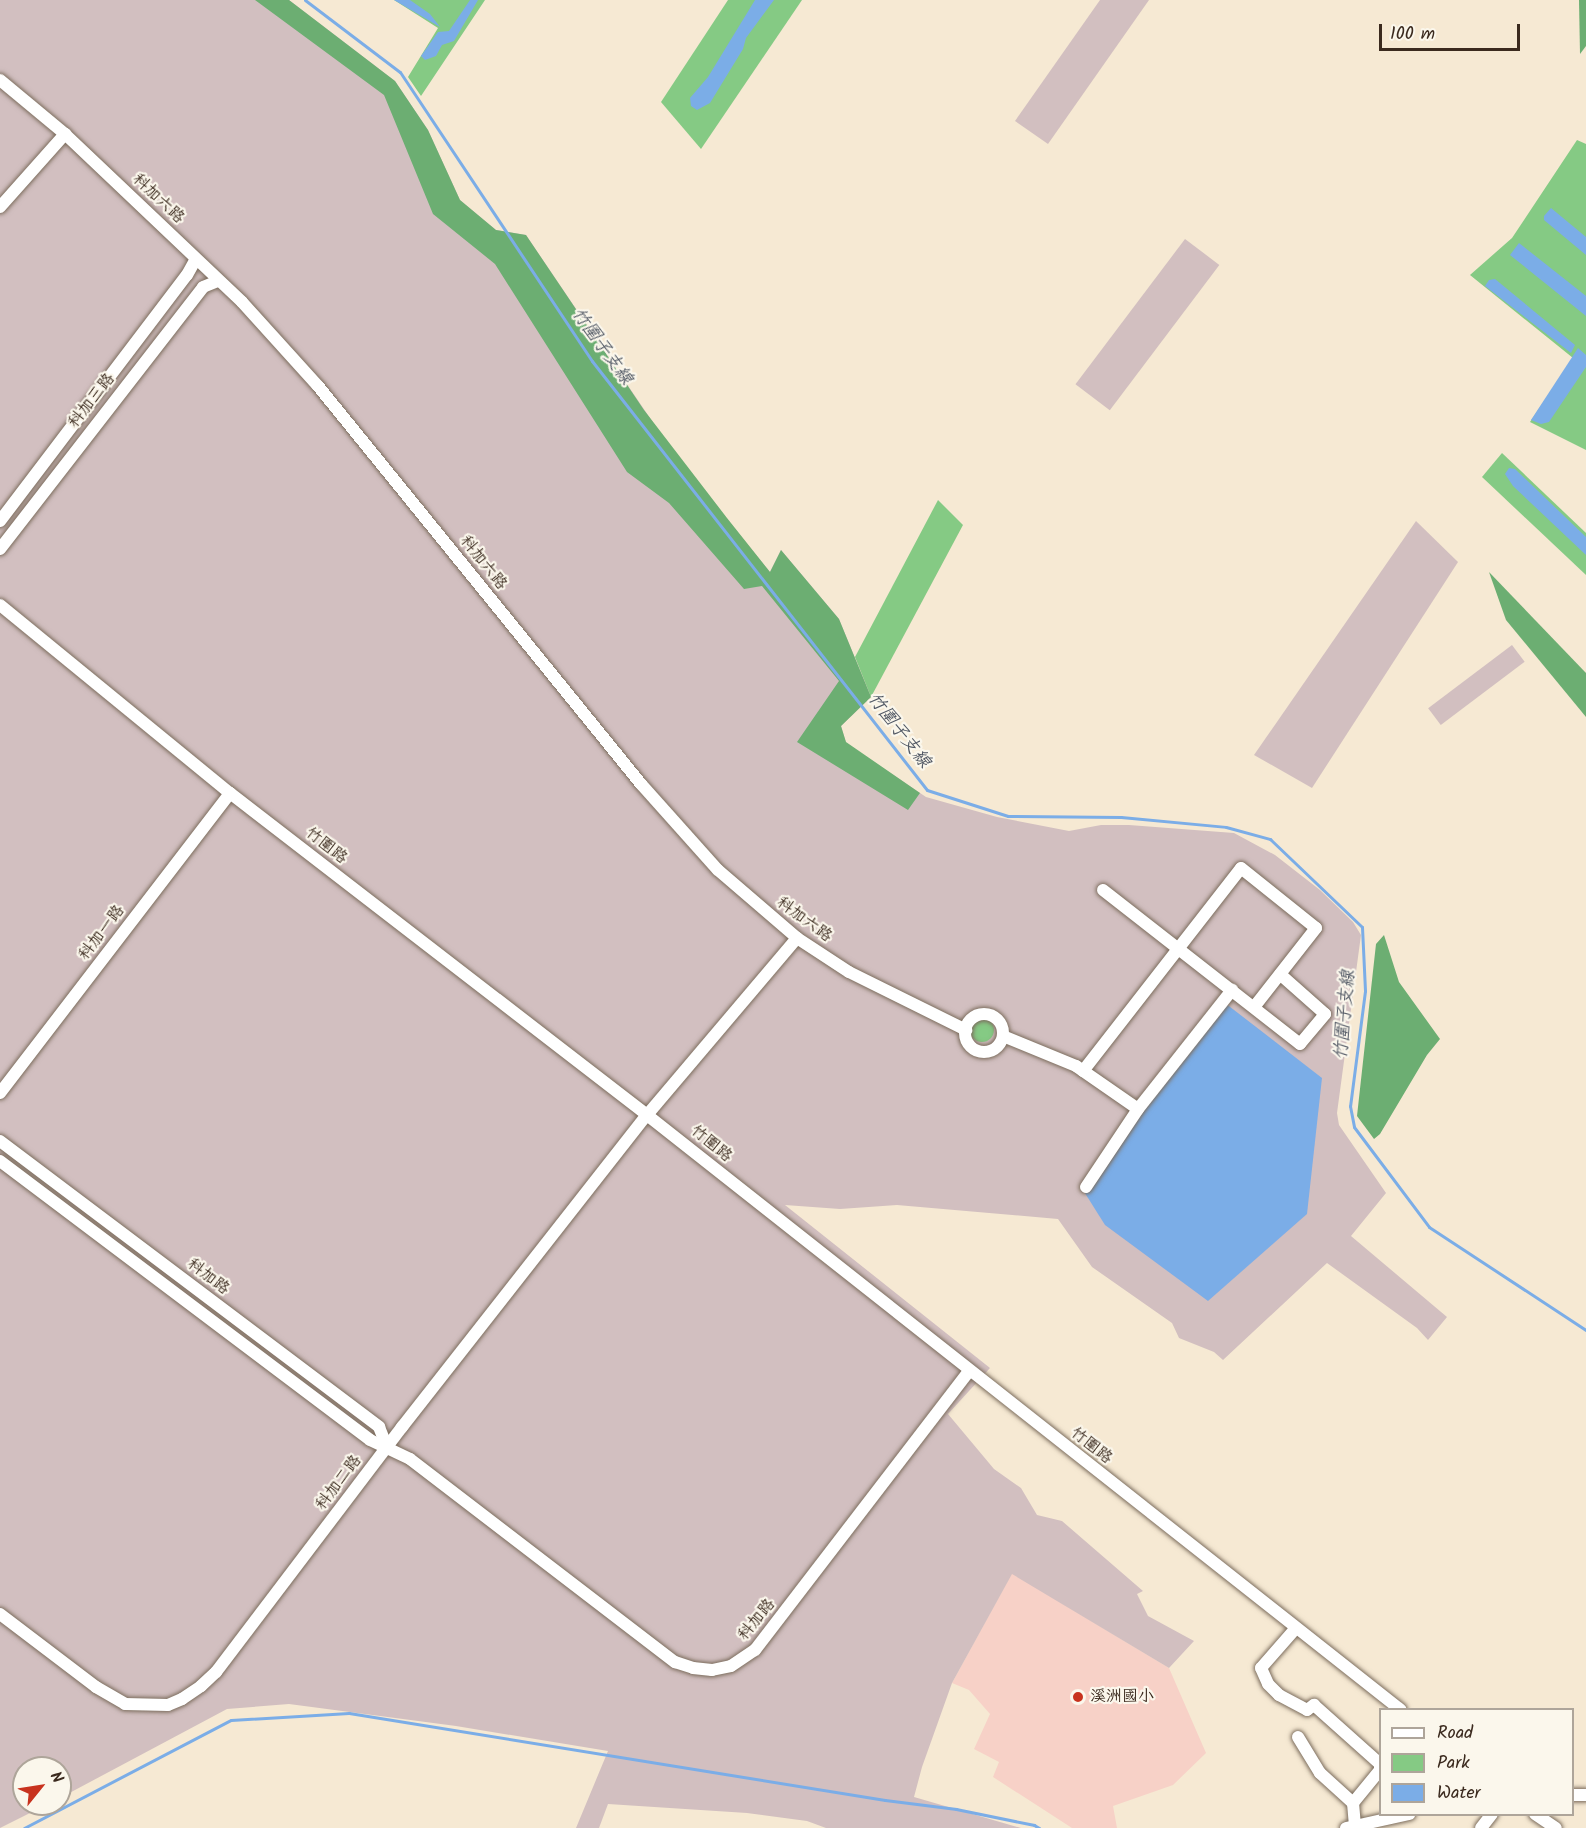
<!DOCTYPE html>
<html>
<head>
<meta charset="utf-8">
<style>
  body { margin:0 }
  #map { position:relative; width:1586px; height:1828px; overflow:hidden; background:#f6e9d3; font-family:Kalam,"LXGW WenKai TC",sans-serif }
  div>[style] { position:absolute }
  .built>* { inset:0; background:#f7d1c7 }
  .industrial>* { inset:0; background:#d2bfc0; transform-origin:0 0 }
  .green>* { inset:0; background:#85ca84 }
  .round { border-radius:50% }
  .forest>* { inset:0; background:#6cae72 }
  .water>* { inset:0; background:#7bade7 }
  .stream>* { height:3px; margin:-1.5px; padding:0 1.5px; transform-origin:1.5px; border-radius:1.5px; background:#7bade7 }
  .roads { filter:drop-shadow(0 0 2px #7c6d5d) drop-shadow(0 0 2px #7c6d5d) }
  .minor>* { height:12px; margin:-6px; padding:0 6px; transform-origin:6px; border-radius:6px; background:#fff }
  .minor>.ring { margin:-6px; padding:0; box-sizing:content-box; background:none; border:12px solid #fff; border-radius:50% }
  .dots>* { width:16px; height:16px; translate:-50% -50%; box-sizing:border-box; border:3px solid #fbf7ec; border-radius:50% }
  span { translate:-50% -50%; white-space:nowrap; text-align:center; line-height:1.15; -webkit-text-stroke:4.5px #fbf7ec; paint-order:stroke }
  .street-label { font-size:16px; color:#3b2a1e }
  .poi-label { font-size:16px; color:#3b2a1e }
  .left { translate:0 -50%; text-align:left }
  .water-label { font-size:18px; color:#515864; font-style:italic }
  .legend { position:absolute; left:1379px; top:1708px; width:195px; height:108px; box-sizing:border-box; background:#fbf7ec; border:2px solid #aea59a; margin:0; padding:8px 10px; list-style:none; font-size:18px; color:#3b2a1e }
  .legend li { display:flex; align-items:center; gap:12px; height:30px }
  .legend b { width:30px; border:2px solid #aea59a }
  .north { position:absolute; left:12px; top:1756px; width:60px; height:60px; box-sizing:border-box; background:#fbf7ec; border:2px solid #aea59a; border-radius:50%; rotate:60deg; font-size:16px; font-weight:700; line-height:24px; text-align:center; color:#3b2a1e }
  .north::after { content:''; display:block; margin:auto; width:21px; height:27px; background:#c8321e; clip-path:polygon(50% 0,100% 100%,50% 72%,0 100%) }
  .scale { position:absolute; left:1379px; top:24px; width:141px; height:27px; box-sizing:border-box; border:3px solid #3b2a1e; border-top:0; padding-left:8px; font-size:18px; line-height:21px; white-space:nowrap; color:#3b2a1e; -webkit-text-stroke:4px #fbf7ec; paint-order:stroke }
</style>
</head>
<body>
<div id="map">
  <div class="built">
    <div style="clip-path:polygon(1012px 1573px,1169px 1668px,1206px 1753px,1173px 1785px,1113px 1806px,1117px 1828px,1072px 1828px,993px 1777px,999px 1762px,974px 1749px,990px 1714px,969px 1690px,952px 1683px)"></div>
  </div>
  <div class="industrial">
    <div style="clip-path:polygon(0 0,289px 0,395px 81px,428px 130px,460px 200px,496px 230px,526px 235px,675px 455px,770px 572px,781px 550px,839px 619px,871px 697px,841px 726px,846px 743px,926px 797px,997px 817px,1069px 831px,1101px 825px,1129px 825px,1234px 833px,1275px 855px,1320px 890px,1353px 922px,1361px 935px,1337px 1113px,1339px 1125px,1386px 1193px,1351px 1236px,1447px 1317px,1428px 1340px,1417px 1328px,1327px 1263px,1223px 1360px,1214px 1352px,1179px 1338px,1172px 1323px,1092px 1267px,1058px 1219px,897px 1205px,840px 1209px,785px 1205px,990px 1368px,948px 1414px,994px 1469px,1021px 1488px,1037px 1515px,1062px 1521px,1143px 1591px,1137px 1594px,1148px 1616px,1194px 1641px,1169px 1668px,1012px 1574px,952px 1683px,922px 1767px,914px 1797px,1021px 1828px,826px 1828px,807px 1821px,747px 1813px,608px 1804px,599px 1828px,576px 1828px,608px 1751px,456px 1726px,289px 1704px,227px 1709px,60px 1798px,60px 1768px,24px 1768px,24px 1804px,48px 1804px,0 1828px)"></div>
    <div style="clip-path:polygon(1100px 0,1149px 0,1048px 144px,1015px 121px)"></div>
    <div style="left:1185px;top:239px;width:43px;height:182px;rotate:37deg"></div>
    <div style="clip-path:polygon(1416px 521px,1458px 562px,1312px 788px,1254px 755px)"></div>
    <div style="left:1512px;top:645px;width:21px;height:105px;rotate:53deg"></div>
  </div>
  <div class="green">
    <div style="clip-path:polygon(394px 0,485px 0,421px 96px,408px 77px,438px 28px)"></div>
    <div style="clip-path:polygon(728px 0,802px 0,701px 149px,661px 102px)"></div>
    <div style="clip-path:polygon(1577px 140px,1586px 144px,1586px 450px,1530px 422px,1573px 358px,1470px 275px,1512px 238px)"></div>
    <div style="clip-path:polygon(1502px 453px,1586px 533px,1586px 575px,1482px 477px)"></div>
    <div style="clip-path:polygon(938px 500px,963px 525px,871px 697px,855px 657px)"></div>
    <div class="round" style="left:970px;top:1018px;width:24px;height:24px"></div>
  </div>
  <div class="forest">
    <div style="clip-path:polygon(255px 0,289px 0,395px 81px,428px 130px,460px 200px,496px 230px,526px 235px,644px 410px,727px 518px,770px 572px,781px 550px,839px 619px,871px 697px,841px 726px,846px 742px,920px 793px,908px 810px,797px 742px,839px 681px,762px 586px,744px 589px,669px 503px,627px 472px,495px 264px,433px 214px,384px 95px)"></div>
    <div style="clip-path:polygon(1579px 0,1586px 0,1586px 46px,1580px 54px)"></div>
    <div style="clip-path:polygon(1489px 572px,1586px 673px,1586px 717px,1506px 620px)"></div>
    <div style="clip-path:polygon(1384px 935px,1399px 982px,1440px 1039px,1427px 1055px,1380px 1134px,1374px 1139px,1357px 1116px,1376px 944px)"></div>
  </div>
  <div class="water">
    <div style="clip-path:polygon(394px 0,410px 0,430px 14px,440px 27px)"></div>
    <div style="clip-path:polygon(470px 0,478px 0,454px 41px,442px 45px,436px 56px,425px 60px,421px 56px,438px 32px,449px 31px)"></div>
    <div style="clip-path:polygon(755px 0,774px 0,746px 38px,743px 49px,710px 103px,697px 110px,691px 106px,690px 98px,708px 77px)"></div>
    <div style="clip-path:polygon(1551px 208px,1586px 237px,1586px 255px,1544px 220px,1544px 216px)"></div>
    <div style="clip-path:polygon(1519px 243px,1586px 296px,1586px 316px,1510px 255px)"></div>
    <div style="clip-path:polygon(1495px 279px,1575px 345px,1571px 353px,1485px 286px,1489px 280px)"></div>
    <div style="clip-path:polygon(1578px 348px,1586px 355px,1586px 367px,1549px 422px,1541px 424px,1531px 420px)"></div>
    <div style="clip-path:polygon(1509px 468px,1515px 469px,1586px 537px,1586px 555px,1513px 486px,1505px 474px)"></div>
    <div style="clip-path:polygon(1225px 1003px,1322px 1078px,1307px 1214px,1208px 1301px,1105px 1225px,1083px 1190px)"></div>
  </div>
  <div class="stream">
    <div style="left:305px;top:0;width:119px;rotate:37.2deg"></div>
    <div style="left:400px;top:72px;width:347px;rotate:56.4deg"></div>
    <div style="left:592px;top:361px;width:544px;rotate:52.01deg"></div>
    <div style="left:927px;top:790px;width:85px;rotate:17.8deg"></div>
    <div style="left:1008px;top:816px;width:113px;rotate:0.5deg"></div>
    <div style="left:1121px;top:817px;width:105px;rotate:5.4deg"></div>
    <div style="left:1226px;top:827px;width:46px;rotate:15.3deg"></div>
    <div style="left:1270px;top:839px;width:127px;rotate:43.7deg"></div>
    <div style="left:1362px;top:927px;width:64px;rotate:87.3deg"></div>
    <div style="left:1365px;top:991px;width:116px;rotate:97.4deg"></div>
    <div style="left:1350px;top:1106px;width:21px;rotate:79deg"></div>
    <div style="left:1354px;top:1127px;width:125px;rotate:53.1deg"></div>
    <div style="left:1429px;top:1227px;width:188px;rotate:33.3deg"></div>
    <div style="left:24px;top:1828px;width:233px;rotate:-27.6deg"></div>
    <div style="left:231px;top:1720px;width:118px;rotate:-3.4deg"></div>
    <div style="left:349px;top:1713px;width:543px;rotate:9.22deg"></div>
    <div style="left:885px;top:1800px;width:72px;rotate:7.2deg"></div>
    <div style="left:956px;top:1809px;width:80px;rotate:11.6deg"></div>
    <div style="left:1034px;top:1825px;width:6px;rotate:31deg"></div>
  </div>
  <div class="roads">
    <div class="minor">
      <div style="left:0;top:80px;width:85px;rotate:39.7deg"></div>
      <div style="left:65px;top:134px;width:244px;rotate:43.5deg"></div>
      <div style="left:242px;top:302px;width:113px;rotate:47.9deg"></div>
      <div style="left:318px;top:386px;width:513px;rotate:50.94deg"></div>
      <div style="left:641px;top:784px;width:115px;rotate:48.2deg"></div>
      <div style="left:718px;top:870px;width:104px;rotate:40.7deg"></div>
      <div style="left:797px;top:938px;width:62px;rotate:33.2deg"></div>
      <div style="left:849px;top:972px;width:131px;rotate:26.4deg"></div>
      <div style="left:0;top:207px;width:98px;rotate:-48.3deg"></div>
      <div style="left:0;top:521px;width:309px;rotate:-52.8deg"></div>
      <div style="left:187px;top:275px;width:18px;rotate:-61deg"></div>
      <div style="left:0;top:549px;width:331px;rotate:-52.2deg"></div>
      <div style="left:203px;top:287px;width:16px;rotate:-22deg"></div>
      <div style="left:0;top:605px;width:297px;rotate:39.3deg"></div>
      <div style="left:230px;top:793px;width:527px;rotate:37.67deg"></div>
      <div style="left:647px;top:1115px;width:960px;rotate:38.28deg"></div>
      <div style="left:1103px;top:890px;width:250px;rotate:38deg"></div>
      <div style="left:1300px;top:1044px;width:39px;rotate:-50deg"></div>
      <div style="left:1325px;top:1014px;width:60px;rotate:-138.4deg"></div>
      <div class="ring" style="left:965px;top:1014px;width:26px;height:26px"></div>
      <div style="left:1003px;top:1036px;width:79px;rotate:22.3deg"></div>
      <div style="left:1076px;top:1066px;width:75px;rotate:34.7deg"></div>
      <div style="left:1083px;top:1071px;width:257px;rotate:-52.1deg"></div>
      <div style="left:1241px;top:868px;width:96px;rotate:38.7deg"></div>
      <div style="left:1316px;top:928px;width:100px;rotate:128.1deg"></div>
      <div style="left:0;top:1093px;width:378px;rotate:-52.5deg"></div>
      <div style="left:0;top:1141px;width:475px;rotate:37deg"></div>
      <div style="left:379px;top:1427px;width:22px;rotate:68deg"></div>
      <div style="left:0;top:1161px;width:463px;rotate:37deg"></div>
      <div style="left:370px;top:1440px;width:44px;rotate:25.4deg"></div>
      <div style="left:410px;top:1459px;width:334px;rotate:37.5deg"></div>
      <div style="left:675px;top:1662px;width:19px;rotate:18deg"></div>
      <div style="left:693px;top:1668px;width:19px;rotate:6deg"></div>
      <div style="left:712px;top:1670px;width:19px;rotate:-12deg"></div>
      <div style="left:731px;top:1666px;width:29px;rotate:-34deg"></div>
      <div style="left:755px;top:1650px;width:352px;rotate:-52.5deg"></div>
      <div style="left:1086px;top:1187px;width:94px;rotate:-56.3deg"></div>
      <div style="left:1138px;top:1109px;width:152px;rotate:-51.7deg"></div>
      <div style="left:0;top:1614px;width:121px;rotate:37.2deg"></div>
      <div style="left:96px;top:1687px;width:34px;rotate:30deg"></div>
      <div style="left:125px;top:1704px;width:43px;rotate:1.3deg"></div>
      <div style="left:168px;top:1705px;width:15px;rotate:-23deg"></div>
      <div style="left:182px;top:1699px;width:23px;rotate:-34deg"></div>
      <div style="left:201px;top:1686px;width:21px;rotate:-43deg"></div>
      <div style="left:216px;top:1672px;width:308px;rotate:-52.8deg"></div>
      <div style="left:402px;top:1427px;width:397px;rotate:-51.9deg"></div>
      <div style="left:647px;top:1115px;width:232px;rotate:-49.7deg"></div>
      <div style="left:1296px;top:1628px;width:53px;rotate:131.2deg"></div>
      <div style="left:1261px;top:1668px;width:17px;rotate:66deg"></div>
      <div style="left:1268px;top:1684px;width:16px;rotate:45deg"></div>
      <div style="left:1279px;top:1695px;width:32px;rotate:28deg"></div>
      <div style="left:1307px;top:1710px;width:9px;rotate:-36deg"></div>
      <div style="left:1314px;top:1705px;width:89px;rotate:41.8deg"></div>
      <div style="left:1380px;top:1764px;width:6px;rotate:90deg"></div>
      <div style="left:1380px;top:1770px;width:43px;rotate:129.3deg"></div>
      <div style="left:1353px;top:1803px;width:23px;rotate:85deg"></div>
      <div style="left:1298px;top:1737px;width:42px;rotate:58.6deg"></div>
      <div style="left:1320px;top:1773px;width:45px;rotate:42.3deg"></div>
      <div style="left:1572px;top:1795px;width:14px"></div>
      <div style="left:1535px;top:1814px;width:25px;rotate:34deg"></div>
      <div style="left:1346px;top:1828px;width:65px;rotate:-12.5deg"></div>
      <div style="left:1481px;top:1828px;width:18px;rotate:-52deg"></div>
    </div>
  </div>
  <div class="dots">
    <div style="left:1078px;top:1697px;background:#c8321e"></div>
  </div>
  <div class="street-label">
    <span style="left:158px;top:199px;rotate:43deg">科加六路</span>
    <span style="left:92px;top:401px;rotate:-52deg">科加三路</span>
    <span style="left:483px;top:563px;rotate:51deg">科加六路</span>
    <span style="left:326px;top:846px;rotate:38deg">竹圍路</span>
    <span style="left:804px;top:920px;rotate:36deg">科加六路</span>
    <span style="left:102px;top:933px;rotate:-53deg">科加一路</span>
    <span style="left:711px;top:1144px;rotate:39deg">竹圍路</span>
    <span style="left:208px;top:1277px;rotate:37deg">科加路</span>
    <span style="left:1091px;top:1446px;rotate:38deg">竹圍路</span>
    <span style="left:339px;top:1483px;rotate:-53deg">科加二路</span>
    <span style="left:757px;top:1620px;rotate:-51deg">科加路</span>
  </div>
  <div class="poi-label">
    <span class="left" style="left:1090px;top:1697px">溪洲國小</span>
  </div>
  <div class="water-label">
    <span style="left:601px;top:347px;rotate:54deg">竹圍子支線</span>
    <span style="left:898px;top:731px;rotate:52deg">竹圍子支線</span>
    <span style="left:1346px;top:1015px;rotate:-85deg">竹圍子支線</span>
  </div>
  <ul class="legend">
  <li><b style="height:8px;background:#fff"></b>Road</li>
  <li><b style="height:16px;background:#85ca84"></b>Park</li>
  <li><b style="height:16px;background:#7bade7"></b>Water</li>
  </ul>
  <div class="north">N</div>
  <div class="scale">100 m</div>
</div>
</body>
</html>
